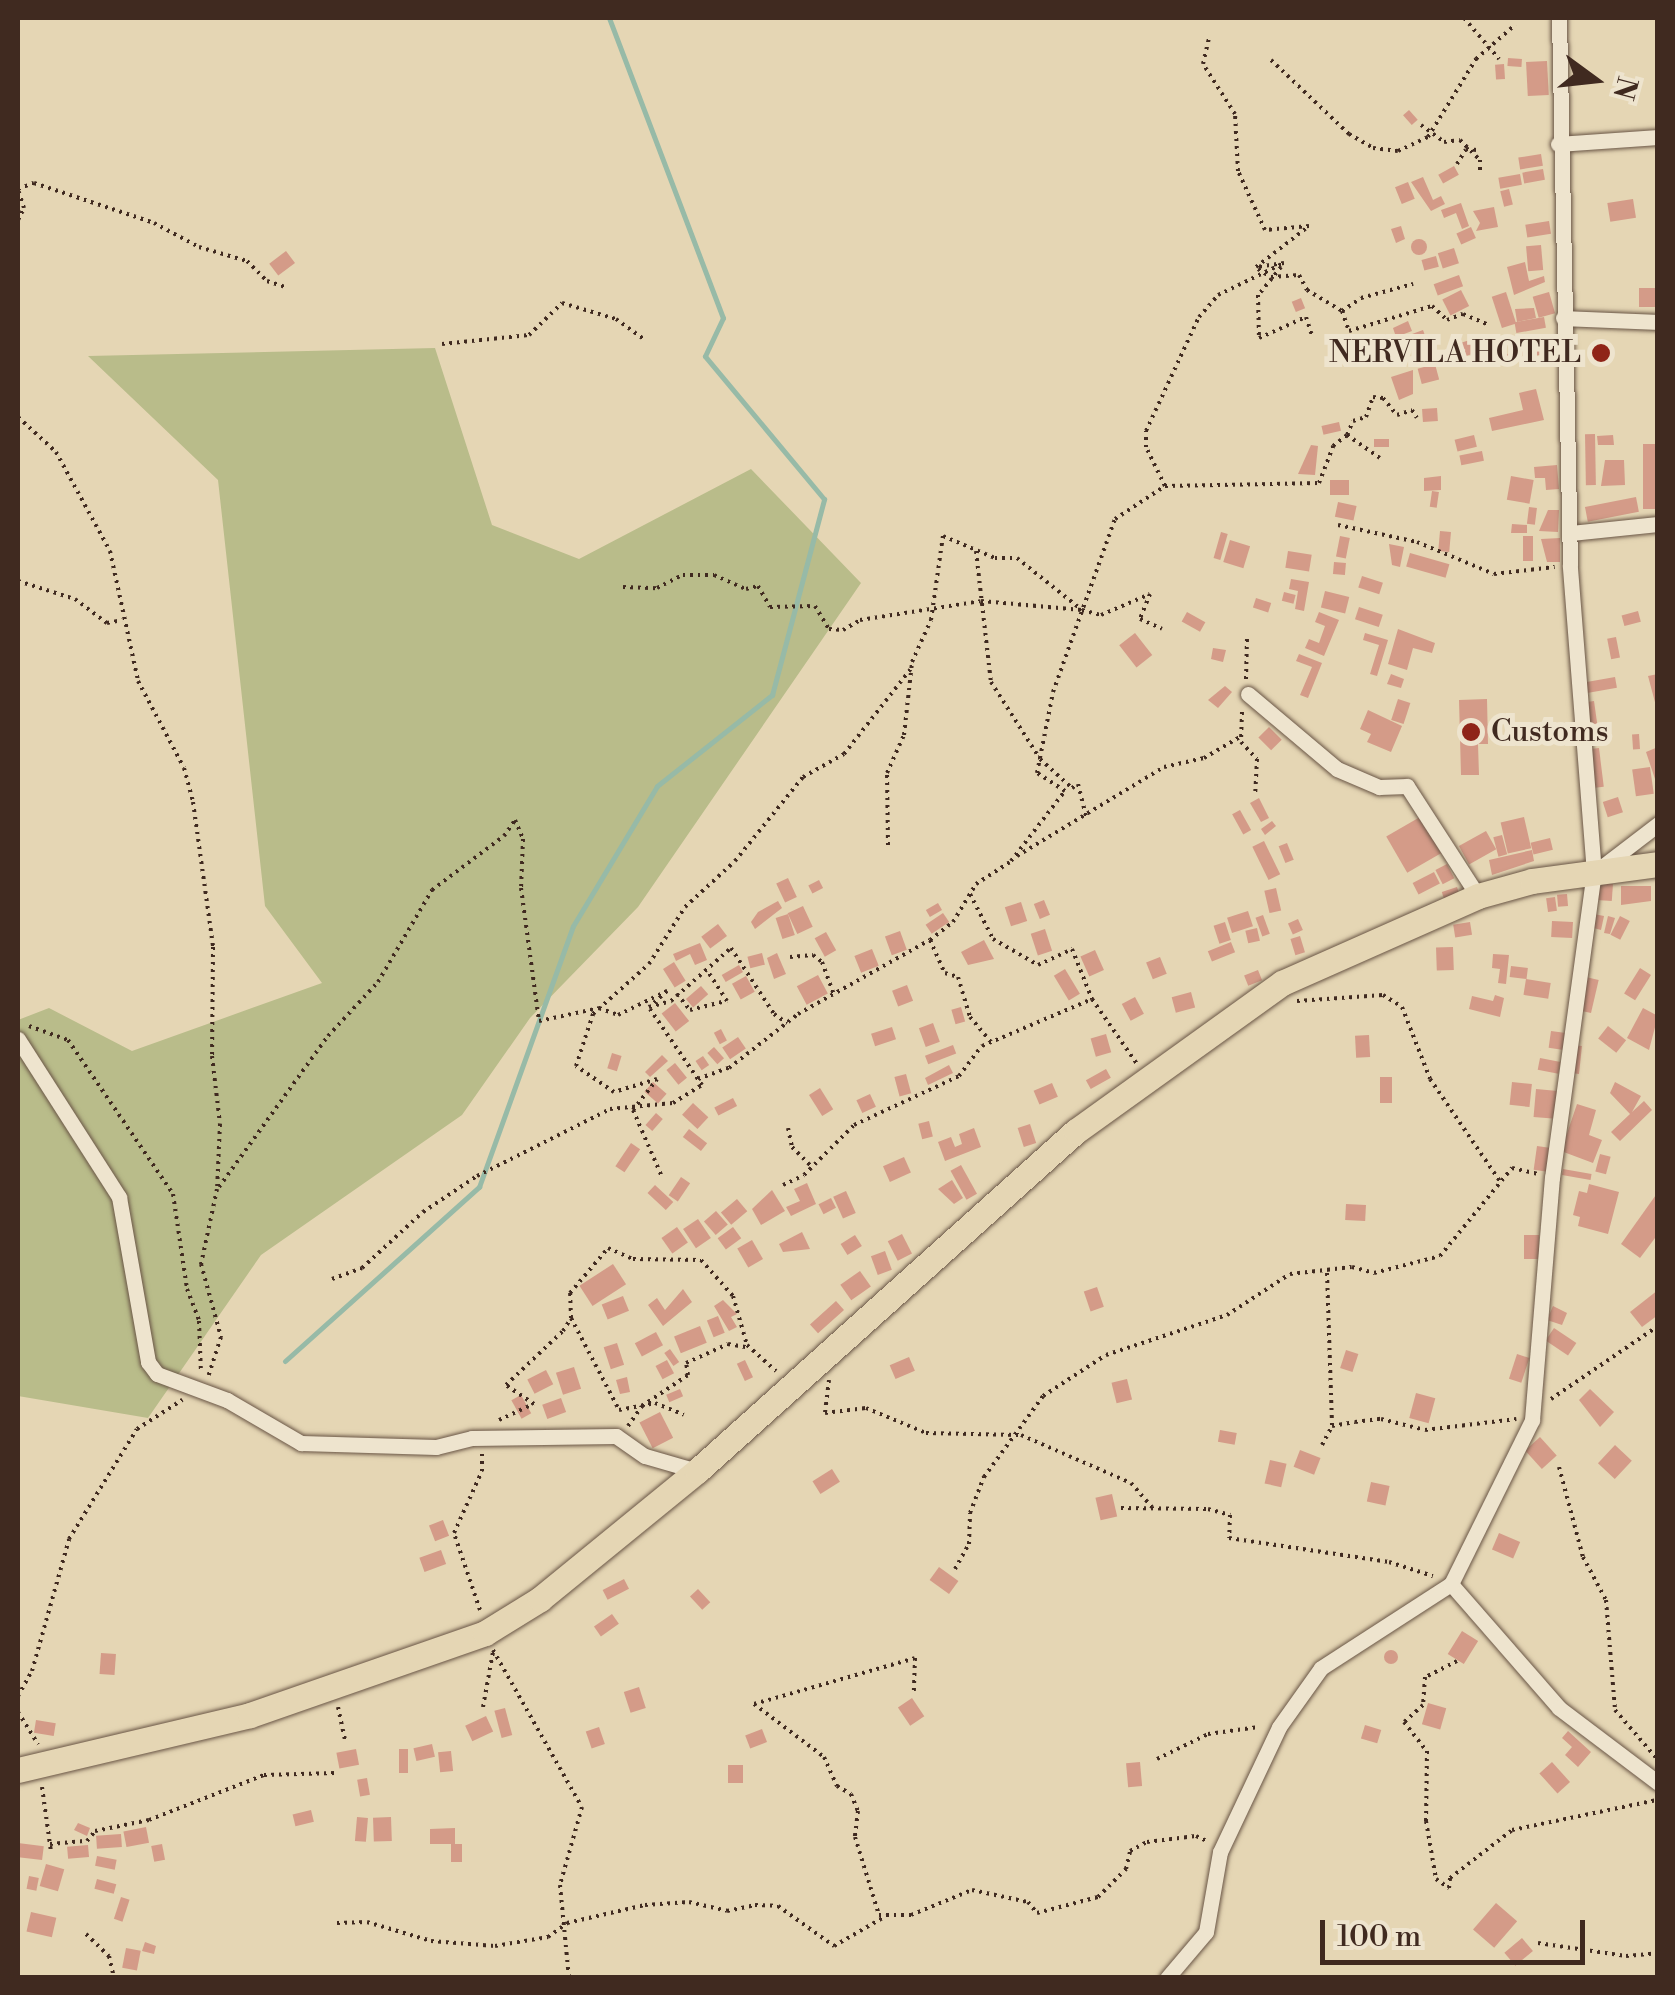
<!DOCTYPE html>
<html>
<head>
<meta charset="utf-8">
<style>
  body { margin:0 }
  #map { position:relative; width:1675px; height:1995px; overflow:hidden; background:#e5d6b4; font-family:"Libre Bodoni",serif }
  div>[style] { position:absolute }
  .green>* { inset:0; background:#b9bc8a }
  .stream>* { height:5px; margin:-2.5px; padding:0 2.5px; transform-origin:2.5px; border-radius:2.5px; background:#97baa7 }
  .building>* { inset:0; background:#d49b88; transform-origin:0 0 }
  .round { border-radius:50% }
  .path>* { height:4px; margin-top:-2px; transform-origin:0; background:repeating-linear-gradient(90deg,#402a20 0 2.5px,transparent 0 7.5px) }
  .roads { filter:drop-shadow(0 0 2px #695545) drop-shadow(0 0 2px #695545) }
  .minor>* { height:15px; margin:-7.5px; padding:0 7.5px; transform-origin:7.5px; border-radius:7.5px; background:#eee4ce }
  .trunk>* { height:25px; margin:-12.5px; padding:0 12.5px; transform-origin:12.5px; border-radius:12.5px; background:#e5d6b4 }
  .dots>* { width:28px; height:28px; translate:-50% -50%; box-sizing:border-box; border:5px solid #eee4ce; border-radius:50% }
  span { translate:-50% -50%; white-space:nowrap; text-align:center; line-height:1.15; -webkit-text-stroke:10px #eee4ce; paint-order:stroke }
  .poi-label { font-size:30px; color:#402a20 }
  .right { translate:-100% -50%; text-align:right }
  .left { translate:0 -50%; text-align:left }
  .frame { position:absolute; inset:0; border:20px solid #402a20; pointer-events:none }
  .north { position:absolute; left:1545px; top:30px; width:100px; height:100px; -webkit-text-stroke:8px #eee4ce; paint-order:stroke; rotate:105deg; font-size:28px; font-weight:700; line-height:40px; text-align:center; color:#402a20 }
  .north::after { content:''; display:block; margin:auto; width:35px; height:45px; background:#402a20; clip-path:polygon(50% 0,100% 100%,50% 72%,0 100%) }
  .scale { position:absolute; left:1320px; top:1920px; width:265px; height:45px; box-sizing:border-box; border:5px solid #402a20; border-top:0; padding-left:12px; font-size:30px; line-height:35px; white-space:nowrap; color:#402a20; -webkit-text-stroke:8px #eee4ce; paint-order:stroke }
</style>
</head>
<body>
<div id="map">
  <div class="green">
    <div style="clip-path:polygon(435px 348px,492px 525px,579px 559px,751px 469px,861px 583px,638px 907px,530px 1018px,462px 1115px,261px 1255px,148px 1418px,18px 1396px,18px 1020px,49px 1008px,132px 1051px,322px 983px,265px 906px,218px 480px,88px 356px)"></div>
  </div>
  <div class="stream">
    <div style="left:285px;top:1361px;width:261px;rotate:-41.9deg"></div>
    <div style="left:479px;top:1187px;width:277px;rotate:-70.2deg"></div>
    <div style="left:573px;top:926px;width:163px;rotate:-59deg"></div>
    <div style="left:657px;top:786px;width:147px;rotate:-38.4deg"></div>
    <div style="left:772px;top:695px;width:203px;rotate:-75.1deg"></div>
    <div style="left:824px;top:499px;width:186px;rotate:-129.8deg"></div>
    <div style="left:705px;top:356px;width:42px;rotate:-64.7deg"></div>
    <div style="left:723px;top:318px;width:321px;rotate:-110.8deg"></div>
  </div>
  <div class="building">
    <div style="left:1508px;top:58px;width:14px;height:8px;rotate:4deg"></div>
    <div style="left:1547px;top:61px;width:34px;height:21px;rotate:87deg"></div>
    <div style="left:1504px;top:64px;width:15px;height:9px;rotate:86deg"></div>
    <div style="left:1409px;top:110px;width:13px;height:8px;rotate:48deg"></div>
    <div style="left:1541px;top:154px;width:12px;height:23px;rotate:81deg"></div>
    <div style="left:1454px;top:166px;width:10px;height:18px;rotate:61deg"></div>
    <div style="left:1543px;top:169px;width:11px;height:21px;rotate:80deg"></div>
    <div style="left:1520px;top:174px;width:11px;height:22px;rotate:80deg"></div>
    <div style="clip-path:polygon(1423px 177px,1433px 200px,1441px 196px,1445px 204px,1431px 211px,1411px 182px)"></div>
    <div style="left:1408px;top:182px;width:18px;height:14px;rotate:68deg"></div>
    <div style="left:1509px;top:189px;width:16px;height:9px;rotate:76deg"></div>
    <div style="left:1633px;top:199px;width:19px;height:26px;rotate:81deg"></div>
    <div style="clip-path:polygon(1461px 203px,1469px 226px,1462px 229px,1456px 213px,1444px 218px,1441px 210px)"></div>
    <div style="clip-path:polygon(1494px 207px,1498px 227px,1476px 231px,1480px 223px,1473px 211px)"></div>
    <div style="left:1549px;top:221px;width:13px;height:24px;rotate:81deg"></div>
    <div style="clip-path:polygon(1401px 226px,1405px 239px,1396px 243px,1391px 229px)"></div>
    <div style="left:1471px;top:227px;width:12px;height:16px;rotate:66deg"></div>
    <div class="round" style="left:1411px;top:239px;width:16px;height:16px"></div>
    <div style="left:1541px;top:245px;width:25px;height:15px;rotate:85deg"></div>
    <div style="left:1454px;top:248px;width:16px;height:17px;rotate:72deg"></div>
    <div style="left:286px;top:251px;width:15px;height:21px;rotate:53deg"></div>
    <div style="left:1436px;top:256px;width:11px;height:15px;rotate:75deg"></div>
    <div style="clip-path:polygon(1525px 262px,1529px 281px,1544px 276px,1545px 282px,1514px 295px,1507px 267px)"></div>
    <div style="left:1459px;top:275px;width:12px;height:27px;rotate:70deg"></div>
    <div style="left:1658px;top:288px;width:19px;height:19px;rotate:90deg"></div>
    <div style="left:1461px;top:290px;width:18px;height:21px;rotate:63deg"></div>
    <div style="left:1506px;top:292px;width:33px;height:15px;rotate:72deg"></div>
    <div style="left:1549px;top:292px;width:22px;height:17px;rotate:74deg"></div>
    <div style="left:1301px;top:298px;width:11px;height:10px;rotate:68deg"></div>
    <div style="clip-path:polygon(1534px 308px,1536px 318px,1517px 322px,1515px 309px)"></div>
    <div style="left:1544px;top:317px;width:11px;height:30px;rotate:80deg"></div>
    <div style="clip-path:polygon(1408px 321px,1412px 331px,1396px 337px,1393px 328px)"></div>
    <div style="left:1423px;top:330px;width:12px;height:16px;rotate:70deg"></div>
    <div style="left:1480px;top:337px;width:14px;height:20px;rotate:73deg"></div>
    <div style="left:1362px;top:340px;width:12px;height:12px;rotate:76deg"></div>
    <div style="left:1554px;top:342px;width:10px;height:33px;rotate:79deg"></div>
    <div style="left:1429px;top:350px;width:11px;height:17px;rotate:68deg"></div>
    <div style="left:1520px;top:351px;width:9px;height:23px;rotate:77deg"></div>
    <div style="left:1435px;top:364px;width:16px;height:18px;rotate:75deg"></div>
    <div style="clip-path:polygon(1413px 370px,1413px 394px,1399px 400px,1391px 377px)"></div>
    <div style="clip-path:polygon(1536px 389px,1544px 420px,1492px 431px,1489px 418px,1523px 410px,1519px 393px)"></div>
    <div style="left:1437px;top:408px;width:13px;height:15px;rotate:86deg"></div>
    <div style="left:1339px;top:422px;width:9px;height:18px;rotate:77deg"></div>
    <div style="left:1595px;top:434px;width:51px;height:10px;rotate:89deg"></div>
    <div style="left:1474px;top:435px;width:12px;height:20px;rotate:76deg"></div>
    <div style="clip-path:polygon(1613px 435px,1614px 445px,1598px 445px,1597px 436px)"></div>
    <div style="left:1389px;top:439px;width:8px;height:15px;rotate:90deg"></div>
    <div style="left:1658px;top:444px;width:65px;height:15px;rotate:90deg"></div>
    <div style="clip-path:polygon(1311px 445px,1318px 446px,1315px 475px,1298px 474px)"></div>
    <div style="left:1482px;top:451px;width:10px;height:23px;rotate:79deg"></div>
    <div style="clip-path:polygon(1605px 460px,1624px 460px,1625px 485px,1601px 486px)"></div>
    <div style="clip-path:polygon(1557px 465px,1559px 489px,1546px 490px,1545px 478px,1535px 478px,1534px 467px)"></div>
    <div style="clip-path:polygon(1441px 476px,1441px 490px,1424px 491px,1424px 478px)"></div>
    <div style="left:1511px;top:476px;width:23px;height:24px;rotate:10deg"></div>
    <div style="left:1349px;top:480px;width:15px;height:19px;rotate:90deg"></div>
    <div style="left:1432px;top:491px;width:7px;height:16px;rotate:8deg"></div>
    <div style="left:1636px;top:497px;width:15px;height:52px;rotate:79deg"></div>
    <div style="left:1338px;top:502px;width:19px;height:15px;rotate:12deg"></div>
    <div style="left:1529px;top:507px;width:8px;height:17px;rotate:7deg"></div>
    <div style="clip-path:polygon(1548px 510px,1559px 510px,1558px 532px,1539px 531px)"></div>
    <div style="clip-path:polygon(1512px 524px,1527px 525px,1527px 533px,1511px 533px)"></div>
    <div style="left:1440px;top:531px;width:11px;height:20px;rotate:5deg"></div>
    <div style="left:1221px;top:532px;width:7px;height:27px;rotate:16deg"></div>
    <div style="left:1340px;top:536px;width:10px;height:21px;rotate:11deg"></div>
    <div style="left:1523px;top:536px;width:10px;height:25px"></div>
    <div style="clip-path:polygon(1560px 538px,1560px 562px,1547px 562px,1541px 539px)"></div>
    <div style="left:1230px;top:540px;width:21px;height:23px;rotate:17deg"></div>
    <div style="clip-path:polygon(1389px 544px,1404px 547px,1400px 567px,1392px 565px)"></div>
    <div style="left:1288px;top:551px;width:24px;height:17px;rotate:9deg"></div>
    <div style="left:1410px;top:553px;width:41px;height:14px;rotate:16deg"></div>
    <div style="left:1334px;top:562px;width:12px;height:12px;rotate:5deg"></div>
    <div style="left:1362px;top:576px;width:22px;height:12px;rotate:18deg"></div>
    <div style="clip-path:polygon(1291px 579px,1309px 582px,1304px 611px,1295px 609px,1298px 591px,1289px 589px)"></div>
    <div style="left:1325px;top:591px;width:25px;height:17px;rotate:14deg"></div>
    <div style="left:1284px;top:592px;width:12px;height:9px;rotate:14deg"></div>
    <div style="left:1256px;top:598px;width:16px;height:10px;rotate:18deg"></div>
    <div style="left:1359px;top:607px;width:25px;height:13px;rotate:18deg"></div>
    <div style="left:1638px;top:611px;width:11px;height:17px;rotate:75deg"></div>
    <div style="left:1187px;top:612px;width:21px;height:11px;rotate:29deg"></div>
    <div style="clip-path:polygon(1319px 612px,1339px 620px,1324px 656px,1305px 648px,1309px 639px,1319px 643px,1325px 626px,1315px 622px)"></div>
    <div style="clip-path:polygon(1398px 629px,1435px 643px,1432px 653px,1413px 648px,1407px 670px,1388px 664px)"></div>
    <div style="left:1135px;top:633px;width:28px;height:20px;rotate:52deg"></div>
    <div style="clip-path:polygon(1365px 633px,1388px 640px,1377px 676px,1370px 674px,1379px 645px,1363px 640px)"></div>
    <div style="left:1616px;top:637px;width:21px;height:9px;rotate:79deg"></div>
    <div style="clip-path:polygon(1213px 648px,1226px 650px,1223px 662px,1211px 659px)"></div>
    <div style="clip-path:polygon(1299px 654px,1322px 663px,1308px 698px,1300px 695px,1312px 667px,1296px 661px)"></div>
    <div style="clip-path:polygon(1391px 674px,1404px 679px,1401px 688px,1387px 684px)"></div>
    <div style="clip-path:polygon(1658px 674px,1658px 705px,1656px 706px,1648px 676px)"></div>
    <div style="left:1615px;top:677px;width:11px;height:33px;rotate:80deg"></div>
    <div style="clip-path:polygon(1225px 686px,1232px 692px,1218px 708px,1208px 700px)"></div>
    <div style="left:1398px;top:699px;width:13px;height:22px;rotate:18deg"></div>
    <div style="clip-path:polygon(1487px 699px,1488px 744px,1478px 744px,1479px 775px,1461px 775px,1459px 700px)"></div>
    <div style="left:1594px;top:701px;width:42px;height:10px;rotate:82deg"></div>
    <div style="clip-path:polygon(1368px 710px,1402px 726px,1391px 752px,1367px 742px,1371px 734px,1360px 729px)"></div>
    <div style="left:1269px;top:727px;width:18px;height:15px;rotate:45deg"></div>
    <div style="left:1639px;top:734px;width:15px;height:7px;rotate:86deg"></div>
    <div style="clip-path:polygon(1658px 747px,1658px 785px,1657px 785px,1646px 752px)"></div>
    <div style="left:1599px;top:748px;width:39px;height:15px;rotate:83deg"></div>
    <div style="left:1650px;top:767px;width:27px;height:18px;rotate:82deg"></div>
    <div style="left:1618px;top:797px;width:16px;height:16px;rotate:72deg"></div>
    <div style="clip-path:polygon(1259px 798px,1269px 818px,1261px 822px,1250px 803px)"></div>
    <div style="left:1240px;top:810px;width:23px;height:9px;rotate:61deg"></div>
    <div style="left:1420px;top:817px;width:42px;height:39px;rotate:60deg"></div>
    <div style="left:1524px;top:817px;width:32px;height:24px;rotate:77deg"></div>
    <div style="clip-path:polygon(1272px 821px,1276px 826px,1265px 835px,1261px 829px)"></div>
    <div style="left:1486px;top:831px;width:21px;height:31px;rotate:61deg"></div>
    <div style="left:1502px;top:835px;width:20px;height:9px;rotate:75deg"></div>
    <div style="left:1550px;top:838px;width:12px;height:20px;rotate:76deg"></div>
    <div style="left:1264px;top:841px;width:37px;height:13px;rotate:64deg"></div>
    <div style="left:1287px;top:843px;width:18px;height:9px;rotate:68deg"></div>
    <div style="clip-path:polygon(1532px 850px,1534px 861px,1492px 875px,1489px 860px)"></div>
    <div style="left:1447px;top:864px;width:16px;height:13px;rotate:63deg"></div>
    <div style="left:1434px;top:872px;width:13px;height:24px;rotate:63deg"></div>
    <div style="left:788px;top:878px;width:21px;height:13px;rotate:65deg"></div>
    <div style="left:819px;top:880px;width:9px;height:12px;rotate:63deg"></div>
    <div style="left:1598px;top:883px;width:15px;height:17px;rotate:4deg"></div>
    <div style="clip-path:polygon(1621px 886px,1651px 886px,1651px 901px,1621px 905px)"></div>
    <div style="left:1457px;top:887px;width:9px;height:16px;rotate:72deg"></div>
    <div style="left:1276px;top:888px;width:23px;height:12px;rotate:77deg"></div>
    <div style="left:1567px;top:894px;width:12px;height:10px;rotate:85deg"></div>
    <div style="left:1555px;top:897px;width:14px;height:9px;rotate:82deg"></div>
    <div style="left:1044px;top:900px;width:16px;height:11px;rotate:68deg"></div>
    <div style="clip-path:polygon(778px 901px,782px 908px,755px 929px,751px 922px,758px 912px)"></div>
    <div style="left:1021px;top:902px;width:20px;height:17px;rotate:72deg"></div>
    <div style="left:938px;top:903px;width:8px;height:14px;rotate:60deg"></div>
    <div style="left:803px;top:906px;width:23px;height:17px;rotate:65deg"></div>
    <div style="left:1248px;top:911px;width:16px;height:22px;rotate:72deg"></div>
    <div style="left:943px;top:913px;width:11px;height:21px;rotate:56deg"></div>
    <div style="left:788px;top:914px;width:22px;height:13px;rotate:72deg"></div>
    <div style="clip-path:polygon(1594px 914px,1604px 916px,1601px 930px,1590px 927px)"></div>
    <div style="left:1263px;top:915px;width:20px;height:8px;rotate:70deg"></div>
    <div style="clip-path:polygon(1608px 916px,1615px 918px,1610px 934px,1604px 933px)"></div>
    <div style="left:1620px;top:916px;width:11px;height:21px;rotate:27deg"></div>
    <div style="left:1298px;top:919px;width:12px;height:11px;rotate:66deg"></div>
    <div style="left:1552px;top:921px;width:21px;height:16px;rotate:3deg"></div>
    <div style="left:1225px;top:922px;width:19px;height:12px;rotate:72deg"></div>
    <div style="left:1470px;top:922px;width:13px;height:17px;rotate:81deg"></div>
    <div style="left:718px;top:924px;width:15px;height:21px;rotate:53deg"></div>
    <div style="left:1257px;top:928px;width:13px;height:12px;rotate:77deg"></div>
    <div style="left:1045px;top:929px;width:23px;height:15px;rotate:72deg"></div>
    <div style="left:900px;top:931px;width:20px;height:16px;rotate:70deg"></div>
    <div style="left:826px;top:932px;width:21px;height:13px;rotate:61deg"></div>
    <div style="left:1300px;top:936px;width:17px;height:10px;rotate:73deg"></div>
    <div style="clip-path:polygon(984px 940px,994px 959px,968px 965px,961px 952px)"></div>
    <div style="left:1231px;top:942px;width:11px;height:25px;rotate:68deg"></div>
    <div style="clip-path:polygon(700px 943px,707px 960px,695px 965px,690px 954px,676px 961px,673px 954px)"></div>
    <div style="left:1453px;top:947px;width:23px;height:17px;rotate:88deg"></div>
    <div style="left:872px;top:949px;width:18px;height:19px;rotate:68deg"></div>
    <div style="left:1095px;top:950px;width:22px;height:16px;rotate:66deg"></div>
    <div style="left:762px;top:953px;width:12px;height:15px;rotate:76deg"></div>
    <div style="clip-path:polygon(777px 953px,786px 974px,774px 979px,767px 958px)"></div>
    <div style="clip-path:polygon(1493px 954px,1509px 955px,1506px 984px,1498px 983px,1500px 969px,1492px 968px)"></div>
    <div style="left:1160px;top:957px;width:18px;height:15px;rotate:68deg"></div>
    <div style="left:674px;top:962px;width:22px;height:13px;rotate:58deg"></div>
    <div style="left:739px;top:965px;width:8px;height:20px;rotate:60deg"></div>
    <div style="left:1511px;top:966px;width:17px;height:11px;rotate:7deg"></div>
    <div style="left:1640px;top:968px;width:13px;height:30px;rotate:32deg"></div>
    <div style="left:1065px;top:969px;width:29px;height:13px;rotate:59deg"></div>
    <div style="left:1258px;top:970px;width:11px;height:15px;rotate:68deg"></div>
    <div style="left:818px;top:975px;width:21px;height:24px;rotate:62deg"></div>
    <div style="left:746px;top:976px;width:18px;height:16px;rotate:61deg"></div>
    <div style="left:1586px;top:977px;width:13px;height:34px;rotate:13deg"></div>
    <div style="left:1526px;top:979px;width:25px;height:16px;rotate:9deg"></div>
    <div style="left:907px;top:985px;width:17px;height:16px;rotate:69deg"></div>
    <div style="left:701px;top:986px;width:11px;height:20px;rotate:49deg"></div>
    <div style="left:1191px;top:992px;width:16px;height:20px;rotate:75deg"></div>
    <div style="clip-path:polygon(1495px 995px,1504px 998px,1500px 1017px,1469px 1009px,1472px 996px,1493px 1001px)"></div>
    <div style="left:1135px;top:997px;width:19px;height:15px;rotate:62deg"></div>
    <div style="left:675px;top:1003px;width:23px;height:17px;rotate:52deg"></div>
    <div style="left:961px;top:1007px;width:15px;height:10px;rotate:74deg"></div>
    <div style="clip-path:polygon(1643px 1008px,1658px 1016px,1649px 1050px,1627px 1038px)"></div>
    <div style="left:933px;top:1023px;width:20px;height:15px;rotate:70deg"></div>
    <div style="left:1608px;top:1026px;width:23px;height:16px;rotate:38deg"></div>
    <div style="left:892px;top:1027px;width:13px;height:22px;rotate:72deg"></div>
    <div style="left:721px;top:1029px;width:13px;height:8px;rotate:63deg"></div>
    <div style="left:1551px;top:1031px;width:15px;height:17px;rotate:8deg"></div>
    <div style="left:1106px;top:1034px;width:19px;height:16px;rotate:74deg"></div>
    <div style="left:1369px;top:1035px;width:22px;height:14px;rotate:87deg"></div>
    <div style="left:738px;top:1037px;width:14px;height:19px;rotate:56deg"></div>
    <div style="left:953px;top:1045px;width:9px;height:30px;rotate:69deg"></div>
    <div style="left:1572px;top:1045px;width:10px;height:28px;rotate:6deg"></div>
    <div style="left:714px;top:1047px;width:15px;height:9px;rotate:48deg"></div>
    <div style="left:612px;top:1053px;width:10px;height:16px;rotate:17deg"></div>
    <div style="clip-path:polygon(662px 1055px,668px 1061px,650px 1077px,645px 1072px)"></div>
    <div style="left:703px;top:1056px;width:11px;height:9px;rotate:56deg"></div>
    <div style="left:1540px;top:1058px;width:21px;height:12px;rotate:11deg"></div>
    <div style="left:675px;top:1063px;width:19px;height:11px;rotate:51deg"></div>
    <div style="clip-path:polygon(949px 1065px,953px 1073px,928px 1085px,925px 1078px)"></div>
    <div style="left:1106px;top:1069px;width:10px;height:23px;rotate:61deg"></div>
    <div style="left:906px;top:1074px;width:20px;height:12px;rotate:75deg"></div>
    <div style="left:1380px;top:1077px;width:12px;height:26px"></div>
    <div style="left:653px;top:1082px;width:18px;height:13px;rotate:41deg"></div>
    <div style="left:1512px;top:1082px;width:20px;height:23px;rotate:6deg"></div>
    <div style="clip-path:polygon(1615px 1082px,1641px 1096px,1632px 1112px,1644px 1101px,1652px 1110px,1620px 1141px,1611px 1132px,1630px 1114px,1610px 1093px)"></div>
    <div style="left:1052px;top:1083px;width:15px;height:20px;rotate:67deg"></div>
    <div style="left:820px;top:1088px;width:25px;height:13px;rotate:58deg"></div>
    <div style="left:1536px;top:1089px;width:22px;height:28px;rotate:5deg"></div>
    <div style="left:870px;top:1094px;width:14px;height:15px;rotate:65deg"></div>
    <div style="left:733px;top:1098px;width:9px;height:21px;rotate:63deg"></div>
    <div style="left:693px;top:1103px;width:21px;height:16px;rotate:43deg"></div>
    <div style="clip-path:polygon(1577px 1104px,1596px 1110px,1589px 1135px,1602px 1140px,1593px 1163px,1561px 1151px)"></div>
    <div style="left:656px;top:1113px;width:9px;height:16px;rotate:41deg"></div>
    <div style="left:929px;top:1121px;width:16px;height:11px;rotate:76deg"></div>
    <div style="left:1030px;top:1124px;width:20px;height:13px;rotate:72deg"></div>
    <div style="clip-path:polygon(974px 1128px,981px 1147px,945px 1161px,938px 1142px,951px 1137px,955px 1147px,962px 1144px,959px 1134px)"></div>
    <div style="left:689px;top:1129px;width:23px;height:10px;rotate:38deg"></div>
    <div style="left:631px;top:1143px;width:11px;height:28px;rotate:34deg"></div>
    <div style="left:1537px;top:1146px;width:14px;height:24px;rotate:8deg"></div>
    <div style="left:1600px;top:1154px;width:11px;height:18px;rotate:15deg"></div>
    <div style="left:904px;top:1157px;width:17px;height:23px;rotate:66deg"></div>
    <div style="left:961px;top:1165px;width:33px;height:12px;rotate:61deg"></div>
    <div style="left:1563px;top:1169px;width:29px;height:6px;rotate:10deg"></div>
    <div style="left:681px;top:1177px;width:11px;height:22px;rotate:34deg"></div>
    <div style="clip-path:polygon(952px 1180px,963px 1198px,954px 1204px,938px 1189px)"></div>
    <div style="clip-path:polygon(807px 1183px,816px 1204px,791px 1216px,786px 1207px,800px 1201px,794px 1189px)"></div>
    <div style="clip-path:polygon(1589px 1184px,1619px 1192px,1608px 1234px,1578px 1226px,1580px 1217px,1573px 1215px,1579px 1191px,1587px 1193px)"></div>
    <div style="left:655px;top:1185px;width:25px;height:11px;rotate:43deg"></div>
    <div style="clip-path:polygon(772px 1190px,785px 1211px,761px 1225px,752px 1209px)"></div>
    <div style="left:846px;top:1191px;width:24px;height:14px;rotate:66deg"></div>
    <div style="clip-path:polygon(1658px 1192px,1658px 1234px,1640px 1258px,1621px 1244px)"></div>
    <div style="left:831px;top:1198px;width:11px;height:14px;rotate:63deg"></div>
    <div style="left:737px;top:1199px;width:16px;height:21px;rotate:50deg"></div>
    <div style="left:1346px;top:1204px;width:20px;height:16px;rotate:3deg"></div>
    <div style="left:716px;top:1211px;width:18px;height:16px;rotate:49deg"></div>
    <div style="left:698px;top:1219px;width:23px;height:18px;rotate:56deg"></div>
    <div style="left:677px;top:1227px;width:19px;height:19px;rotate:55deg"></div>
    <div style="left:733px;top:1227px;width:14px;height:19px;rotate:54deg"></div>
    <div style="clip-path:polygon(802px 1232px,810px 1249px,783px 1252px,779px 1244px)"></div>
    <div style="left:902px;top:1234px;width:22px;height:16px;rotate:63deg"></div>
    <div style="left:855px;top:1235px;width:13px;height:17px;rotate:58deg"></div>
    <div style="left:1524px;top:1235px;width:15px;height:24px"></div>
    <div style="left:752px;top:1240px;width:22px;height:17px;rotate:60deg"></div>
    <div style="left:885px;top:1251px;width:20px;height:15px;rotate:70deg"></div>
    <div style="left:613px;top:1264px;width:24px;height:40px;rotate:57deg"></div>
    <div style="left:860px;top:1271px;width:19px;height:24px;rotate:55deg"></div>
    <div style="left:1097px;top:1287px;width:21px;height:14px;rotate:71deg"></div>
    <div style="clip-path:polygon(683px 1289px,692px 1302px,663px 1326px,648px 1305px,657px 1298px,665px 1310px)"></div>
    <div style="clip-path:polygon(1658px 1290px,1658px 1315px,1642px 1327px,1630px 1312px)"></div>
    <div style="left:623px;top:1296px;width:16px;height:23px;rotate:68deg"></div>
    <div style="clip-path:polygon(723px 1300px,737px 1314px,731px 1317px,737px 1327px,729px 1331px,714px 1306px)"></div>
    <div style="left:836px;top:1301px;width:12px;height:35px;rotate:48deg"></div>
    <div style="clip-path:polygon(1553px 1306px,1567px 1313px,1562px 1325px,1547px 1320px)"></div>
    <div style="left:718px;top:1316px;width:18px;height:12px;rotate:68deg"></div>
    <div style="left:700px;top:1326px;width:18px;height:28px;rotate:68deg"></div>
    <div style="left:1554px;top:1328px;width:27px;height:15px;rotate:34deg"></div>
    <div style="left:656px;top:1332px;width:15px;height:24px;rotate:62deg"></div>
    <div style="left:617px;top:1343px;width:23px;height:14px;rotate:72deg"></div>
    <div style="left:670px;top:1349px;width:16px;height:7px;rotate:55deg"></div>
    <div style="left:1346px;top:1350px;width:13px;height:19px;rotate:18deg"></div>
    <div style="left:1517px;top:1354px;width:13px;height:26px;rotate:18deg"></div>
    <div style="left:909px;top:1357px;width:15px;height:21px;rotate:67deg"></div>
    <div style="left:667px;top:1360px;width:15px;height:13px;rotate:62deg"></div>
    <div style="left:745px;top:1360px;width:19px;height:9px;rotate:65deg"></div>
    <div style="left:574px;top:1367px;width:23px;height:19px;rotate:72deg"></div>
    <div style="left:546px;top:1370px;width:16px;height:21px;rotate:63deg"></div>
    <div style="clip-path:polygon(627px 1377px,630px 1392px,620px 1394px,616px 1380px)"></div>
    <div style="left:1127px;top:1379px;width:21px;height:16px;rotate:76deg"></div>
    <div style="left:680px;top:1389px;width:8px;height:15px;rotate:67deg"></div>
    <div style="clip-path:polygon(1590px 1389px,1614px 1412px,1600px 1427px,1579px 1400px)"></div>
    <div style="left:1416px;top:1393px;width:20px;height:26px;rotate:15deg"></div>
    <div style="left:521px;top:1395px;width:21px;height:11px;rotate:61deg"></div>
    <div style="left:561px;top:1398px;width:15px;height:20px;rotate:70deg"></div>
    <div style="left:660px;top:1412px;width:29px;height:23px;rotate:63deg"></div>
    <div style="left:1220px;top:1430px;width:17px;height:12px;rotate:10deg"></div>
    <div style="left:1540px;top:1437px;width:25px;height:20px;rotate:48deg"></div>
    <div style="left:1615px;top:1445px;width:23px;height:25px;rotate:43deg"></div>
    <div style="left:1300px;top:1450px;width:22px;height:18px;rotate:21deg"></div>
    <div style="left:1270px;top:1460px;width:17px;height:24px;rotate:13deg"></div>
    <div style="left:832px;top:1469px;width:15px;height:23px;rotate:58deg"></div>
    <div style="left:1371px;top:1482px;width:19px;height:20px;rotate:12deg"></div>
    <div style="left:1112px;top:1494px;width:23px;height:17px;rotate:77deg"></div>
    <div style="left:443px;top:1520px;width:17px;height:15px;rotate:69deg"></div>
    <div style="left:1499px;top:1533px;width:23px;height:18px;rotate:23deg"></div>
    <div style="left:441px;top:1550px;width:15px;height:23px;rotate:70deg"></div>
    <div style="left:939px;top:1567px;width:24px;height:16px;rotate:36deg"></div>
    <div style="left:624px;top:1579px;width:11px;height:24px;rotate:63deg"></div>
    <div style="left:698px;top:1589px;width:18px;height:11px;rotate:47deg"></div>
    <div style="left:612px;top:1614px;width:12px;height:22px;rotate:55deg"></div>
    <div style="left:1462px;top:1631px;width:19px;height:27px;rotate:32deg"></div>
    <div class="round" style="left:1384px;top:1650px;width:14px;height:14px"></div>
    <div style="left:101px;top:1653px;width:15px;height:21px;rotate:4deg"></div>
    <div style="left:639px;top:1687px;width:22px;height:16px;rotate:72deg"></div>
    <div style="left:912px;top:1698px;width:22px;height:17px;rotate:56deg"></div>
    <div style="left:1428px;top:1703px;width:19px;height:22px;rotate:16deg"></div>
    <div style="left:505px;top:1708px;width:28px;height:11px;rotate:75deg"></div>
    <div style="left:486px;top:1716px;width:17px;height:23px;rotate:65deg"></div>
    <div style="left:36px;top:1720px;width:20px;height:13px;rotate:9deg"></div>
    <div style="left:1365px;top:1725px;width:17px;height:14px;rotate:17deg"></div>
    <div style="left:599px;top:1727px;width:18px;height:14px;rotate:71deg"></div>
    <div style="left:762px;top:1729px;width:14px;height:18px;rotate:69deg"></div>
    <div style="clip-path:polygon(1568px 1731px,1591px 1752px,1578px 1767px,1565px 1755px,1572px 1747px,1562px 1738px)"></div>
    <div style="left:432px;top:1744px;width:13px;height:19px;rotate:77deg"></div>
    <div style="left:356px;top:1749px;width:16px;height:20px;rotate:79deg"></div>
    <div style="left:399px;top:1749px;width:9px;height:24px"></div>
    <div style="left:451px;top:1751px;width:20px;height:13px;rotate:84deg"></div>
    <div style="left:1140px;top:1762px;width:24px;height:14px;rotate:85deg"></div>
    <div style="left:1552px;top:1762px;width:27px;height:17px;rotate:48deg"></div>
    <div style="left:728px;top:1765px;width:15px;height:18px"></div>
    <div style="left:367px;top:1778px;width:17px;height:10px;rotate:80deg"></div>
    <div style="left:311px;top:1810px;width:12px;height:19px;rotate:76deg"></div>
    <div style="left:357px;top:1817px;width:11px;height:24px;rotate:5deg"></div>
    <div style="left:391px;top:1817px;width:24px;height:18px;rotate:88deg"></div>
    <div style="clip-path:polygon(78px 1823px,90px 1828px,87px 1836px,74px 1830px)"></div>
    <div style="left:146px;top:1827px;width:16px;height:23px;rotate:79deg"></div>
    <div style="clip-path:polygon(455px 1828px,455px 1844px,462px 1844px,462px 1862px,451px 1862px,451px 1844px,430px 1844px,430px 1829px)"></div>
    <div style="left:121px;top:1834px;width:13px;height:25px;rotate:86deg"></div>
    <div style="left:18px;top:1843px;width:26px;height:14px;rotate:7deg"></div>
    <div style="left:162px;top:1844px;width:16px;height:11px;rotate:79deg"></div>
    <div style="left:88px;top:1845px;width:12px;height:21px;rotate:85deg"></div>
    <div style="left:97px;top:1856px;width:20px;height:10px;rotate:11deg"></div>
    <div style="left:46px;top:1864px;width:19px;height:23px;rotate:16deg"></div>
    <div style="left:29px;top:1876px;width:10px;height:13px;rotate:11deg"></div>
    <div style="left:97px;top:1879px;width:20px;height:10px;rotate:15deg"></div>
    <div style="left:121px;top:1897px;width:9px;height:23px;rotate:18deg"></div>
    <div style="left:1496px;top:1903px;width:28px;height:35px;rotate:41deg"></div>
    <div style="left:31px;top:1912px;width:26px;height:20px;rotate:13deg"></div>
    <div style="left:1522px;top:1938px;width:17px;height:23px;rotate:50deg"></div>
    <div style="clip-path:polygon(145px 1942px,156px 1946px,154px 1954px,142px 1951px)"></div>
    <div style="left:126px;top:1948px;width:15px;height:20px;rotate:11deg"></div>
  </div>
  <div class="path">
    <div style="left:1464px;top:18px;width:54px;rotate:49.5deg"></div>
    <div style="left:1271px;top:60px;width:108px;rotate:43.5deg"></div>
    <div style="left:1349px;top:134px;width:28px;rotate:30deg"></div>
    <div style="left:1373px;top:148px;width:25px;rotate:7deg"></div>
    <div style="left:1398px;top:151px;width:33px;rotate:-25deg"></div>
    <div style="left:1428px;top:137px;width:92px;rotate:-58.4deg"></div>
    <div style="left:1476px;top:59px;width:52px;rotate:-41.1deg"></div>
    <div style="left:1421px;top:125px;width:29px;rotate:36deg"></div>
    <div style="left:1444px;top:142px;width:16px;rotate:-7deg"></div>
    <div style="left:1460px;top:140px;width:28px;rotate:45deg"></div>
    <div style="left:1480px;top:160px;width:15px;rotate:90deg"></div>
    <div style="left:1457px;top:164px;width:17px;rotate:-59deg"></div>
    <div style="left:1466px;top:149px;width:11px;rotate:5deg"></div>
    <div style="left:18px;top:220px;width:13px;rotate:-63deg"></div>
    <div style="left:24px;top:208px;width:20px;rotate:-108deg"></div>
    <div style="left:18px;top:189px;width:17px;rotate:-21deg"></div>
    <div style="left:34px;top:183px;width:126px;rotate:18.4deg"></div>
    <div style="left:154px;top:223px;width:51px;rotate:28.1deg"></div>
    <div style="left:199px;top:247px;width:50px;rotate:16.3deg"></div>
    <div style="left:247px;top:261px;width:28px;rotate:45deg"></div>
    <div style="left:267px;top:281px;width:22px;rotate:18deg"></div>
    <div style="left:1281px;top:267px;width:36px;rotate:129deg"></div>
    <div style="left:1258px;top:295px;width:43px;rotate:88.7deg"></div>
    <div style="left:1259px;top:338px;width:51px;rotate:-24.1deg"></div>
    <div style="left:1306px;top:317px;width:20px;rotate:72deg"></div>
    <div style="left:1258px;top:269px;width:15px;rotate:32deg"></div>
    <div style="left:1271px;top:277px;width:28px;rotate:-4deg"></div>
    <div style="left:1299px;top:275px;width:17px;rotate:62deg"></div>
    <div style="left:1307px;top:290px;width:41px;rotate:31deg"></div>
    <div style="left:1342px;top:311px;width:21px;rotate:71deg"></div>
    <div style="left:1349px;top:331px;width:87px;rotate:-16.8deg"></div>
    <div style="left:1432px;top:306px;width:21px;rotate:43deg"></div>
    <div style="left:1447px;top:320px;width:17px;rotate:-21deg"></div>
    <div style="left:1463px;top:314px;width:26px;rotate:23deg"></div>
    <div style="left:1342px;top:311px;width:23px;rotate:-34deg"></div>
    <div style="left:1361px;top:298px;width:54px;rotate:-15.1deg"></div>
    <div style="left:442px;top:344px;width:87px;rotate:-5.9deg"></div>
    <div style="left:529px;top:335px;width:46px;rotate:-44.1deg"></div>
    <div style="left:562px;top:303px;width:56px;rotate:16.5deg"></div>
    <div style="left:616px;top:319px;width:34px;rotate:36deg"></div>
    <div style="left:18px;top:417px;width:52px;rotate:42.6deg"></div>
    <div style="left:56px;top:452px;width:113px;rotate:61.4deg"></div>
    <div style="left:110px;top:551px;width:133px;rotate:77.8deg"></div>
    <div style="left:138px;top:681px;width:98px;rotate:62.1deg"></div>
    <div style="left:184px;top:768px;width:35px;rotate:75deg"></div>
    <div style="left:193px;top:802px;width:146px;rotate:82.1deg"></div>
    <div style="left:213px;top:947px;width:109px;rotate:90.5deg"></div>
    <div style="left:212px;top:1056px;width:68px;rotate:83.3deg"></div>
    <div style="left:220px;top:1124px;width:65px;rotate:92.6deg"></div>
    <div style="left:217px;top:1189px;width:77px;rotate:102deg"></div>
    <div style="left:201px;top:1264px;width:76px;rotate:74.7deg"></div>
    <div style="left:221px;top:1337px;width:40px;rotate:108deg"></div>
    <div style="left:1347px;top:435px;width:15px;rotate:-67deg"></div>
    <div style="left:1353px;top:421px;width:14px;rotate:-17deg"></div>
    <div style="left:1366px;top:417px;width:21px;rotate:-71deg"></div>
    <div style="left:1373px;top:397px;width:10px;rotate:6deg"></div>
    <div style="left:1383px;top:398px;width:22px;rotate:51deg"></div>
    <div style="left:1397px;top:415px;width:16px;rotate:-18deg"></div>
    <div style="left:1412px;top:410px;width:9px;rotate:58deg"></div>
    <div style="left:1165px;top:486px;width:43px;rotate:-116deg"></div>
    <div style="left:1146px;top:447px;width:16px;rotate:-90deg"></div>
    <div style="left:1146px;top:431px;width:126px;rotate:-65.1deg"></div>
    <div style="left:1199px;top:317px;width:29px;rotate:-49deg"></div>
    <div style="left:1218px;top:295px;width:73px;rotate:-25.9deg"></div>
    <div style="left:1284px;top:263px;width:28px;rotate:172deg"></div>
    <div style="left:1256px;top:267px;width:67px;rotate:-37.7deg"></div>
    <div style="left:1309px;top:226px;width:44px;rotate:174.8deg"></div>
    <div style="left:1265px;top:230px;width:65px;rotate:-114.6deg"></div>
    <div style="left:1238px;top:171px;width:57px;rotate:-93deg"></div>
    <div style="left:1235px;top:114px;width:59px;rotate:-122.6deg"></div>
    <div style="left:1203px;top:64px;width:26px;rotate:-77deg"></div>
    <div style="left:1338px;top:525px;width:81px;rotate:12.1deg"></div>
    <div style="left:1417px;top:542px;width:83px;rotate:22.6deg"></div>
    <div style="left:1494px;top:574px;width:61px;rotate:-6.5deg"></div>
    <div style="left:976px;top:551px;width:132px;rotate:83.5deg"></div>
    <div style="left:991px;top:682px;width:91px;rotate:57.5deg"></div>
    <div style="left:1040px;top:759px;width:43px;rotate:42.2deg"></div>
    <div style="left:1072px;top:788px;width:7px;rotate:-34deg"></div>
    <div style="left:1078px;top:784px;width:33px;rotate:76deg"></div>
    <div style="left:18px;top:581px;width:60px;rotate:17.5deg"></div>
    <div style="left:75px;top:599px;width:40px;rotate:37deg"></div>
    <div style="left:107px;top:623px;width:15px;rotate:-11deg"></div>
    <div style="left:623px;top:587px;width:34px;rotate:2deg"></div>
    <div style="left:657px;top:588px;width:29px;rotate:-27deg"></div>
    <div style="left:683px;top:575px;width:31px"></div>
    <div style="left:714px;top:575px;width:35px;rotate:24deg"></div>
    <div style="left:746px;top:589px;width:12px;rotate:-14deg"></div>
    <div style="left:758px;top:586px;width:24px;rotate:60deg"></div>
    <div style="left:770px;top:607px;width:45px;rotate:-1.3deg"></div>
    <div style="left:815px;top:606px;width:27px;rotate:59deg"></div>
    <div style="left:829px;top:629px;width:14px;rotate:4deg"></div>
    <div style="left:843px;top:630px;width:20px;rotate:-30deg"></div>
    <div style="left:860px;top:620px;width:122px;rotate:-8.9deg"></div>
    <div style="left:981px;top:601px;width:101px;rotate:5.1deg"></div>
    <div style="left:1246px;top:679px;width:40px;rotate:-88.6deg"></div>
    <div style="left:1242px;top:712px;width:30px;rotate:92deg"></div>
    <div style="left:1241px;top:742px;width:23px;rotate:47deg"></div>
    <div style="left:1257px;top:759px;width:35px;rotate:93deg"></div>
    <div style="left:888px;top:845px;width:72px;rotate:-90.8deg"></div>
    <div style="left:887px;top:773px;width:42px;rotate:-65.9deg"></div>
    <div style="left:904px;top:735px;width:73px;rotate:-83.7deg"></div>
    <div style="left:912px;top:662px;width:46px;rotate:-65.7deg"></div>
    <div style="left:931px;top:620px;width:85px;rotate:-81.9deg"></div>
    <div style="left:943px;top:536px;width:56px;rotate:22.9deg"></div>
    <div style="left:995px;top:558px;width:22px"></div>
    <div style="left:1017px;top:558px;width:83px;rotate:38.7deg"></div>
    <div style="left:1082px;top:610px;width:20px;rotate:15deg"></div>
    <div style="left:1101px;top:615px;width:53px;rotate:-23.2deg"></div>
    <div style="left:1150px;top:594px;width:27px;rotate:112deg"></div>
    <div style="left:1140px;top:619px;width:24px;rotate:24deg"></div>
    <div style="left:1017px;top:856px;width:172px;rotate:-31.2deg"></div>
    <div style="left:1164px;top:767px;width:41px;rotate:-12.7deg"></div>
    <div style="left:1204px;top:758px;width:42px;rotate:-30.3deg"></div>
    <div style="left:1011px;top:861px;width:88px;rotate:-52.4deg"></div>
    <div style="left:1065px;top:791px;width:33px;rotate:-147deg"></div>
    <div style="left:1037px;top:773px;width:83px;rotate:-78.8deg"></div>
    <div style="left:1053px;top:692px;width:184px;rotate:-70.3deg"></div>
    <div style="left:1115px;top:519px;width:60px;rotate:-33.4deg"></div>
    <div style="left:1165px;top:486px;width:154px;rotate:-1.1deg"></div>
    <div style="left:1319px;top:483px;width:40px;rotate:-69deg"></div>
    <div style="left:1333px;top:446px;width:18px;rotate:-38deg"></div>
    <div style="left:1347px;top:435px;width:40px;rotate:34.9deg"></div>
    <div style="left:970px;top:894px;width:51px;rotate:62.9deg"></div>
    <div style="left:993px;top:939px;width:52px;rotate:30deg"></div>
    <div style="left:1038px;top:965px;width:38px;rotate:-25deg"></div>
    <div style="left:1072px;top:949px;width:54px;rotate:68.2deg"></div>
    <div style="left:930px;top:940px;width:36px;rotate:66deg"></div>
    <div style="left:945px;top:973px;width:14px;rotate:17deg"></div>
    <div style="left:958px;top:977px;width:42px;rotate:73.3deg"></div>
    <div style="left:970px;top:1017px;width:33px;rotate:50deg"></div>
    <div style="left:790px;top:957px;width:23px;rotate:-5deg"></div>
    <div style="left:813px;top:955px;width:11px;rotate:38deg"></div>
    <div style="left:822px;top:962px;width:35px;rotate:70deg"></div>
    <div style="left:677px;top:994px;width:21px;rotate:51deg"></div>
    <div style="left:690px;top:1010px;width:38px;rotate:-14deg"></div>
    <div style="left:727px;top:1001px;width:35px;rotate:-123deg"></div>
    <div style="left:1297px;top:1001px;width:86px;rotate:-4deg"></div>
    <div style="left:1383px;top:995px;width:22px;rotate:32deg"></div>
    <div style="left:1402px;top:1007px;width:77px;rotate:68.7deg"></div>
    <div style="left:1430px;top:1079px;width:127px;rotate:55.6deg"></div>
    <div style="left:29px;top:1026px;width:41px;rotate:19.7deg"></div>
    <div style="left:68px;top:1040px;width:186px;rotate:55.7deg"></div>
    <div style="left:173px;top:1194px;width:96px;rotate:81.6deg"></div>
    <div style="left:187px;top:1289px;width:34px;rotate:69deg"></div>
    <div style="left:199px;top:1321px;width:52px;rotate:87.8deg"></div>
    <div style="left:698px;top:1079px;width:33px;rotate:-20deg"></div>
    <div style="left:729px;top:1068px;width:88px;rotate:-38deg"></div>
    <div style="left:798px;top:1014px;width:151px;rotate:-29.3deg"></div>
    <div style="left:930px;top:940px;width:29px;rotate:-38deg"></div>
    <div style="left:953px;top:922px;width:44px;rotate:-58.8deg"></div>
    <div style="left:976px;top:884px;width:40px;rotate:-32.9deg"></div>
    <div style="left:633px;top:1110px;width:39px;rotate:-52deg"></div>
    <div style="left:657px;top:1079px;width:45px;rotate:163.2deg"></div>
    <div style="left:614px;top:1092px;width:46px;rotate:-145.6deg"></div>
    <div style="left:576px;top:1066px;width:55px;rotate:-71.9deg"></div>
    <div style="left:593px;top:1014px;width:75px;rotate:-41.8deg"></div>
    <div style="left:649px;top:964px;width:67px;rotate:-57.7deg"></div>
    <div style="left:685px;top:907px;width:68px;rotate:-42.6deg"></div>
    <div style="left:735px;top:861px;width:108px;rotate:-51deg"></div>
    <div style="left:803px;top:777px;width:47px;rotate:-29.3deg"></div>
    <div style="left:844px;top:754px;width:112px;rotate:-51.9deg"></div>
    <div style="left:633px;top:1110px;width:73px;rotate:66.6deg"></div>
    <div style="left:788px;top:1128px;width:19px;rotate:78deg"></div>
    <div style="left:792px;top:1147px;width:28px;rotate:45deg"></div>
    <div style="left:783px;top:1185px;width:23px;rotate:-25deg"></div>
    <div style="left:804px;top:1175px;width:71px;rotate:-45deg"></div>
    <div style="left:854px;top:1125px;width:116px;rotate:-25deg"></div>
    <div style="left:959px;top:1076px;width:38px;rotate:-53deg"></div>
    <div style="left:982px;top:1046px;width:120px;rotate:-23.1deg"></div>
    <div style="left:1092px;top:999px;width:79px;rotate:55.3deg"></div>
    <div style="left:219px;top:1187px;width:186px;rotate:-54.2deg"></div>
    <div style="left:328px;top:1036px;width:74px;rotate:-47.2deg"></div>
    <div style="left:378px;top:982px;width:107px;rotate:-59.6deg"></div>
    <div style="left:432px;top:890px;width:90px;rotate:-36.9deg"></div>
    <div style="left:504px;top:836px;width:19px;rotate:-55deg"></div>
    <div style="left:515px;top:820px;width:21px;rotate:67deg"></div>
    <div style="left:523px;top:839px;width:49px;rotate:92.3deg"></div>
    <div style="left:521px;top:888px;width:134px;rotate:82.3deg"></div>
    <div style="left:539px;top:1021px;width:61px;rotate:-12.2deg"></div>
    <div style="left:599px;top:1008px;width:20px;rotate:20deg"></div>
    <div style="left:618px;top:1015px;width:55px;rotate:-26.1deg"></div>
    <div style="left:667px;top:991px;width:24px;rotate:138deg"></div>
    <div style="left:649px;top:1007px;width:23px;rotate:-15deg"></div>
    <div style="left:671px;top:1001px;width:80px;rotate:-41.5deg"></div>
    <div style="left:731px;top:948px;width:79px;rotate:56.9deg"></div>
    <div style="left:774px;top:1014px;width:16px;rotate:35deg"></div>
    <div style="left:1327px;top:1273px;width:153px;rotate:88.1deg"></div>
    <div style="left:332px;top:1279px;width:32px;rotate:-20deg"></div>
    <div style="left:362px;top:1268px;width:83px;rotate:-42.6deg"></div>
    <div style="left:423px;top:1212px;width:65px;rotate:-33.7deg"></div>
    <div style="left:477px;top:1176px;width:149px;rotate:-26.7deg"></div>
    <div style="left:610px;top:1109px;width:63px;rotate:-5.4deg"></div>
    <div style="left:673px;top:1103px;width:34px;rotate:-32deg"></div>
    <div style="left:702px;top:1085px;width:92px;rotate:-124.4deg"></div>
    <div style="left:571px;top:1318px;width:104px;rotate:62.4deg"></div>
    <div style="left:619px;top:1410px;width:37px;rotate:-11deg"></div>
    <div style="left:655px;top:1403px;width:31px;rotate:22deg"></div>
    <div style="left:829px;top:1380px;width:33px;rotate:97deg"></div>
    <div style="left:825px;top:1413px;width:41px;rotate:-7deg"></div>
    <div style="left:866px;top:1408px;width:65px;rotate:22.6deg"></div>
    <div style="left:926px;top:1433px;width:95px;rotate:1.2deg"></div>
    <div style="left:1021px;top:1435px;width:120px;rotate:23.6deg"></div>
    <div style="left:1131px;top:1483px;width:32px;rotate:49deg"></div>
    <div style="left:1551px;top:1399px;width:130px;rotate:-34.3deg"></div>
    <div style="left:499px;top:1420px;width:38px;rotate:-25deg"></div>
    <div style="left:534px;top:1404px;width:34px;rotate:-146deg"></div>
    <div style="left:506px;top:1385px;width:79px;rotate:-43.5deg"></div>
    <div style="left:563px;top:1331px;width:15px;rotate:-58deg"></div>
    <div style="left:571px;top:1318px;width:25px;rotate:-92deg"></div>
    <div style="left:570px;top:1293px;width:59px;rotate:-49.8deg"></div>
    <div style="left:608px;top:1248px;width:27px;rotate:24deg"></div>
    <div style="left:633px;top:1259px;width:68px;rotate:0.8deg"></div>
    <div style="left:701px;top:1260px;width:48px;rotate:48.4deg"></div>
    <div style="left:733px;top:1296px;width:51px;rotate:74.1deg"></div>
    <div style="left:747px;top:1345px;width:39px;rotate:42deg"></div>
    <div style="left:628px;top:1426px;width:24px;rotate:-55deg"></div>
    <div style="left:642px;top:1406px;width:55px;rotate:-34deg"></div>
    <div style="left:688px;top:1375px;width:12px;rotate:-99deg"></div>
    <div style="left:686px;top:1363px;width:46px;rotate:-24.3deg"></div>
    <div style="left:728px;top:1344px;width:22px;rotate:10deg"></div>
    <div style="left:1322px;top:1445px;width:21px;rotate:-62deg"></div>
    <div style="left:1332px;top:1426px;width:23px;rotate:-10deg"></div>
    <div style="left:1355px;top:1422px;width:26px;rotate:-7deg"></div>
    <div style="left:1381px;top:1419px;width:45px;rotate:14deg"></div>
    <div style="left:1425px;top:1430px;width:92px;rotate:-6.9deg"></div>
    <div style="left:1559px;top:1467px;width:93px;rotate:75.1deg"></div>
    <div style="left:1583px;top:1557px;width:49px;rotate:61.9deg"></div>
    <div style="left:1606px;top:1600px;width:110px;rotate:85.3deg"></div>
    <div style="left:1615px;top:1710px;width:66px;rotate:49.3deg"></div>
    <div style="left:1121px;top:1508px;width:87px;rotate:0.7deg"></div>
    <div style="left:1208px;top:1509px;width:23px;rotate:15deg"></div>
    <div style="left:1230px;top:1515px;width:23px;rotate:92deg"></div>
    <div style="left:1229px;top:1538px;width:162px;rotate:8.5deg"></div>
    <div style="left:1389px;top:1562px;width:46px;rotate:17.7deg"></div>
    <div style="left:955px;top:1569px;width:29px;rotate:-61deg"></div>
    <div style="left:969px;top:1544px;width:31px;rotate:-88deg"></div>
    <div style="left:970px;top:1513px;width:39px;rotate:-69deg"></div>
    <div style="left:984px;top:1477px;width:100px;rotate:-53.9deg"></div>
    <div style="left:1043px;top:1396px;width:75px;rotate:-33.1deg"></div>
    <div style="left:1106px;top:1355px;width:127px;rotate:-18.3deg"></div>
    <div style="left:1227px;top:1315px;width:75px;rotate:-33.1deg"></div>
    <div style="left:1290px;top:1274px;width:62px;rotate:-6.4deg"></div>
    <div style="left:1352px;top:1267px;width:23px;rotate:15deg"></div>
    <div style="left:1374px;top:1273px;width:68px;rotate:-14.4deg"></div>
    <div style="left:1440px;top:1256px;width:114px;rotate:-50.7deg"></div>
    <div style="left:1512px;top:1168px;width:27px;rotate:13deg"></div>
    <div style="left:480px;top:1610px;width:81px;rotate:-108.7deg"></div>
    <div style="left:454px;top:1533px;width:68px;rotate:-65.7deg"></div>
    <div style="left:482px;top:1471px;width:19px;rotate:-90deg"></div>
    <div style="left:493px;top:1650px;width:180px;rotate:60.5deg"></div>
    <div style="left:582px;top:1807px;width:81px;rotate:105.8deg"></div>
    <div style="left:560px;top:1885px;width:93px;rotate:84.5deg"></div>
    <div style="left:1457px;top:1661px;width:36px;rotate:153deg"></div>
    <div style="left:1425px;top:1677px;width:28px;rotate:94deg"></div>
    <div style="left:1423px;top:1705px;width:25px;rotate:138deg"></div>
    <div style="left:1404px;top:1722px;width:37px;rotate:52deg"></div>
    <div style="left:1427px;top:1751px;width:70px;rotate:90.8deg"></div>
    <div style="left:1426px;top:1821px;width:59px;rotate:80.2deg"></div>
    <div style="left:1436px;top:1879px;width:16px;rotate:35deg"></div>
    <div style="left:1449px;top:1888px;width:10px;rotate:-84deg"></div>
    <div style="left:1450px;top:1878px;width:78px;rotate:-37.7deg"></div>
    <div style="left:1512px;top:1830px;width:148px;rotate:-11.7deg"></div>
    <div style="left:18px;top:1696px;width:29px;rotate:-61deg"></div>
    <div style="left:32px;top:1671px;width:137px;rotate:-74.3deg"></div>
    <div style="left:69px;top:1539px;width:129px;rotate:-58.3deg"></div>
    <div style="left:137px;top:1429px;width:54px;rotate:-32.8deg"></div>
    <div style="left:754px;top:1704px;width:88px;rotate:37.1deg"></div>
    <div style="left:824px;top:1757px;width:32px;rotate:66deg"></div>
    <div style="left:837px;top:1786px;width:16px;rotate:30deg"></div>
    <div style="left:851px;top:1794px;width:18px;rotate:68deg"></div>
    <div style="left:858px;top:1811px;width:26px;rotate:97deg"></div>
    <div style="left:855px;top:1837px;width:82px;rotate:72.9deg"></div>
    <div style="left:879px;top:1915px;width:32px"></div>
    <div style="left:911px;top:1915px;width:66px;rotate:-22.3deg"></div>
    <div style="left:972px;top:1890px;width:57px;rotate:12.1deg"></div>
    <div style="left:1028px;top:1902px;width:14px;rotate:51deg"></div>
    <div style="left:1037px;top:1913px;width:63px;rotate:-14.7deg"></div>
    <div style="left:1098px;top:1897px;width:40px;rotate:-45deg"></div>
    <div style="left:1126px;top:1869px;width:18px;rotate:-77deg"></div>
    <div style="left:1130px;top:1851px;width:19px;rotate:-28deg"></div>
    <div style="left:1147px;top:1842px;width:49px;rotate:-7deg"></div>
    <div style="left:1196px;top:1836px;width:14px;rotate:25deg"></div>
    <div style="left:754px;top:1704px;width:167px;rotate:-15.9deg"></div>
    <div style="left:915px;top:1658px;width:33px;rotate:92deg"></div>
    <div style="left:338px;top:1707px;width:34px;rotate:78deg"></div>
    <div style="left:483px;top:1707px;width:56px;rotate:-79.7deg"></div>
    <div style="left:18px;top:1712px;width:38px;rotate:58deg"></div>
    <div style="left:1157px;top:1759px;width:57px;rotate:-26.1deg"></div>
    <div style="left:1208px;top:1734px;width:51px;rotate:-7.8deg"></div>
    <div style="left:42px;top:1787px;width:66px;rotate:82.1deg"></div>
    <div style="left:50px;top:1844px;width:37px;rotate:-5deg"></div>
    <div style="left:87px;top:1841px;width:13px;rotate:-51deg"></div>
    <div style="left:95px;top:1831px;width:55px;rotate:-11.5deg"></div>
    <div style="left:149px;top:1820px;width:123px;rotate:-21.4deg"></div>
    <div style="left:264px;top:1775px;width:71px;rotate:-1.6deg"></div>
    <div style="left:337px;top:1923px;width:30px;rotate:-2deg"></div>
    <div style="left:367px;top:1922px;width:67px;rotate:16.5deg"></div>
    <div style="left:431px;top:1941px;width:64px;rotate:4.5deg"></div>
    <div style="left:495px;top:1946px;width:54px;rotate:-9.6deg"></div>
    <div style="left:548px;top:1937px;width:24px;rotate:-36deg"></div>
    <div style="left:567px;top:1923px;width:80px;rotate:-13deg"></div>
    <div style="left:645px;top:1905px;width:44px;rotate:-3.9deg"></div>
    <div style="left:689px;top:1902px;width:39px;rotate:13deg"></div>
    <div style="left:727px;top:1911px;width:29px;rotate:-12deg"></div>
    <div style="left:755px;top:1905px;width:23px;rotate:2deg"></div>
    <div style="left:778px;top:1906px;width:69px;rotate:35.5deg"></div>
    <div style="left:834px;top:1946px;width:60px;rotate:-30deg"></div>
    <div style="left:86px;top:1934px;width:32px;rotate:44deg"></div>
    <div style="left:109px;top:1956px;width:23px;rotate:77deg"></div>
    <div style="left:1538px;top:1943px;width:89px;rotate:8.4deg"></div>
    <div style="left:1626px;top:1956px;width:32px;rotate:-5deg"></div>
  </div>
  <div class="roads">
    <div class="minor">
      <div style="left:1558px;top:144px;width:100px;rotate:-4deg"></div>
      <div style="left:1563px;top:318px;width:95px;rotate:2.4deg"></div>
      <div style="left:1571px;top:533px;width:87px;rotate:-5.9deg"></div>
      <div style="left:1248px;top:694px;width:116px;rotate:40.1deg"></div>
      <div style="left:1337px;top:769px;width:46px;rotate:23.2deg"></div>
      <div style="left:1379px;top:787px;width:28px;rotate:-2deg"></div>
      <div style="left:1407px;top:786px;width:131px;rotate:57.2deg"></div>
      <div style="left:1602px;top:867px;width:71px;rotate:-37.5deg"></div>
      <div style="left:18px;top:1039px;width:188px;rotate:57.4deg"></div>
      <div style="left:119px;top:1197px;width:168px;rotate:80deg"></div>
      <div style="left:148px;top:1362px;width:15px;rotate:53deg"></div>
      <div style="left:157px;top:1374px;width:75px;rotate:20.4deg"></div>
      <div style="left:227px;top:1400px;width:86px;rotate:30.2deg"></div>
      <div style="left:301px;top:1443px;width:135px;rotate:1.7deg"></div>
      <div style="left:436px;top:1447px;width:37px;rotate:-14deg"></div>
      <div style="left:472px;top:1438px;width:144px;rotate:-0.8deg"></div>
      <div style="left:616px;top:1436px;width:35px;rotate:35deg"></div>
      <div style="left:645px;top:1456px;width:54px;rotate:16.1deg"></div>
      <div style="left:1451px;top:1584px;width:164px;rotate:48.9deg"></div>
      <div style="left:1559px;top:1708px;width:124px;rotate:37.1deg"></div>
      <div style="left:1167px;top:1978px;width:60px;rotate:-49.7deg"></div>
      <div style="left:1206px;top:1932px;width:81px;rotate:-80.1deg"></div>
      <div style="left:1220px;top:1852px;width:138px;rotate:-64.7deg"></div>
      <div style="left:1279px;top:1727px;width:72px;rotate:-54.6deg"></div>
      <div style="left:1321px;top:1668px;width:155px;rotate:-32.9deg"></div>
      <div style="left:1451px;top:1584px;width:183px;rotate:-63.7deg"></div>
      <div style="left:1532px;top:1420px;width:243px;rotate:-85.3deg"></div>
      <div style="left:1552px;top:1178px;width:308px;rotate:-82.2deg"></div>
      <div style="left:1594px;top:873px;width:309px;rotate:-94.5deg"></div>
      <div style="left:1570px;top:565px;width:547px;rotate:-91.15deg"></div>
    </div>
    <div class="trunk">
      <div style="left:18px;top:1770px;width:238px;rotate:-13.3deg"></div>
      <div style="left:250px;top:1715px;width:249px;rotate:-19.2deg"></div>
      <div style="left:485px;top:1633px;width:65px;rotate:-31.7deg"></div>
      <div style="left:540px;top:1599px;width:203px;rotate:-39.2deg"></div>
      <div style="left:697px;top:1471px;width:509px;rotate:-41.9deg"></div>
      <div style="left:1076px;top:1131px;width:254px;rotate:-35.7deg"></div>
      <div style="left:1282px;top:983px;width:214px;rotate:-23.9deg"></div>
      <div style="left:1478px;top:896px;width:56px;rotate:-15.5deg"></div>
      <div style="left:1532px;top:881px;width:127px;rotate:-7.7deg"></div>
    </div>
  </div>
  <div class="dots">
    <div style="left:1601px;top:353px;background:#8f2418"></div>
    <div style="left:1471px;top:732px;background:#8f2418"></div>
  </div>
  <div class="poi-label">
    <span class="right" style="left:1581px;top:353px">NERVILA HOTEL</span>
    <span class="left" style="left:1491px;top:732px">Customs</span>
  </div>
  <div class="frame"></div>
  <div class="north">N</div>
  <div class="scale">100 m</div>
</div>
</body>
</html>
